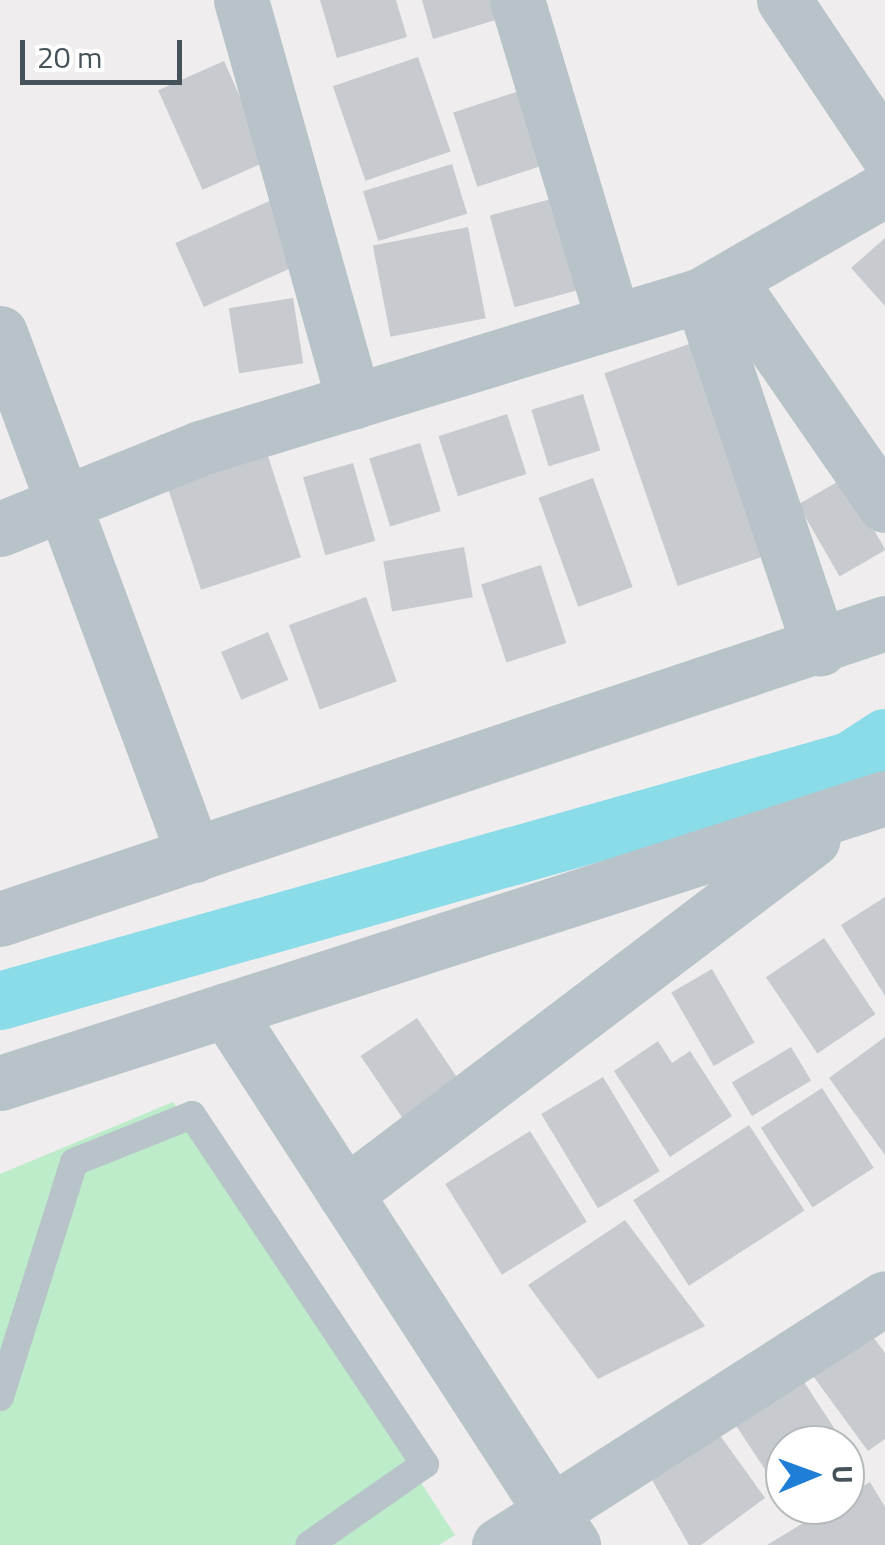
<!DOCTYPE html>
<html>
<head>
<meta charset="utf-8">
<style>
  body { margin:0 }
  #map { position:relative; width:885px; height:1545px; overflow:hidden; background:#efeded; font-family:"Titillium Web",sans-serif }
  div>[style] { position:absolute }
  .green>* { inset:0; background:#bcecca }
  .canal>* { height:58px; margin:-29px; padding:0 29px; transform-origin:29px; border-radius:29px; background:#8adce8 }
  .building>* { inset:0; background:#c7cacf; transform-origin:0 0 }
  .lane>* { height:28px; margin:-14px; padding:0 14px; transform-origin:14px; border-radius:14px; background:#b8c3c9 }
  .street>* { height:55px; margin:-27.5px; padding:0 27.5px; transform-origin:27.5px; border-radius:27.5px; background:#b8c3c9 }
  span { translate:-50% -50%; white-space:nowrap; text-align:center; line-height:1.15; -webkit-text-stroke:8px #fff; paint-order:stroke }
  .north { position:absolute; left:765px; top:1425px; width:100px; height:100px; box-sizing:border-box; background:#fff; border:2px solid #b5babd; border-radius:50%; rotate:89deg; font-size:28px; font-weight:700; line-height:40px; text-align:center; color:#465259 }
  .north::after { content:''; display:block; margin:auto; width:35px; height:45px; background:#1f7fd7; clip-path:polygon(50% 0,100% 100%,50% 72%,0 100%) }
  .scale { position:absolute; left:20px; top:40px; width:162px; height:45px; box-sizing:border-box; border:5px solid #465259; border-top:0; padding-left:12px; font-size:30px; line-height:35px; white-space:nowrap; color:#465259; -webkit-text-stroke:8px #fff; paint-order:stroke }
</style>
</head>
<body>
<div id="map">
  <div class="green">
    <div style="clip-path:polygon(173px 1102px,455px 1535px,439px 1545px,0 1545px,0 1174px)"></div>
  </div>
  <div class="canal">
    <div style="left:0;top:1001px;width:883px;rotate:-15.77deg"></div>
    <div style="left:850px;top:761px;width:42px;rotate:-33.3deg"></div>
  </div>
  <div class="building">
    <div style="clip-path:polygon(320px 0,396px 0,407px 37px,337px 58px)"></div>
    <div style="clip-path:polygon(422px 0,504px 0,509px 16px,433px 39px)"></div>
    <div style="left:418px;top:57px;width:100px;height:90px;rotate:71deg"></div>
    <div style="left:224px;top:61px;width:109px;height:72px;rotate:66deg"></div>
    <div style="left:535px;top:86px;width:78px;height:86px;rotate:72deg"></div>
    <div style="left:452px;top:164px;width:52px;height:93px;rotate:73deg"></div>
    <div style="left:570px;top:194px;width:95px;height:83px;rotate:75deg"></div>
    <div style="left:274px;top:199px;width:70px;height:108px;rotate:66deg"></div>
    <div style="left:468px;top:227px;width:93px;height:97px;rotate:79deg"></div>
    <div style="clip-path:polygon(885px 238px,885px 306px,851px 268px)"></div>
    <div style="left:293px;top:298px;width:66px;height:65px;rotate:81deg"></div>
    <div style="left:698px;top:341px;width:225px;height:99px;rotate:71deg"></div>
    <div style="left:583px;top:394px;width:59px;height:54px;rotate:73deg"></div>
    <div style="left:507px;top:414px;width:63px;height:72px;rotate:72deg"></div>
    <div style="left:420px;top:443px;width:71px;height:53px;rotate:73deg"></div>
    <div style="left:265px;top:447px;width:116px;height:105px;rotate:72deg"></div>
    <div style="left:353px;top:463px;width:81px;height:52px;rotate:74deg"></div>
    <div style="left:593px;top:478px;width:116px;height:58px;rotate:70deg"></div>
    <div style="left:844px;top:478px;width:83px;height:53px;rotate:60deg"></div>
    <div style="left:464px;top:547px;width:51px;height:82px;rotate:80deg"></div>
    <div style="left:541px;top:565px;width:82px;height:63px;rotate:72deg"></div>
    <div style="left:366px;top:597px;width:90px;height:82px;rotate:70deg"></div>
    <div style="left:268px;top:632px;width:52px;height:51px;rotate:67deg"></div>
    <div style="clip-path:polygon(885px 897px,885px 996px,841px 925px)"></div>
    <div style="left:824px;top:938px;width:92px;height:70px;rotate:56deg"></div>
    <div style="left:712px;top:969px;width:85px;height:47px;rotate:60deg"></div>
    <div style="left:417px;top:1018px;width:88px;height:68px;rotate:56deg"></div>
    <div style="clip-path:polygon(885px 1037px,885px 1155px,829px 1078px)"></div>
    <div style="clip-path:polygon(658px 1041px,672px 1063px,690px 1051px,732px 1116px,670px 1157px,614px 1071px)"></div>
    <div style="left:791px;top:1047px;width:39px;height:69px;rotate:59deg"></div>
    <div style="left:603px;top:1077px;width:110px;height:72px;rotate:59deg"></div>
    <div style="left:822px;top:1088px;width:95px;height:73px;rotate:57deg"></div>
    <div style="left:749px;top:1125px;width:102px;height:138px;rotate:57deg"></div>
    <div style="left:530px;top:1131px;width:107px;height:100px;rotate:58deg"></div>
    <div style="clip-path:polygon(625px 1220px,705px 1326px,598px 1379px,528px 1285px)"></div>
    <div style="clip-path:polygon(862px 1322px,885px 1353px,885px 1439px,868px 1451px,805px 1365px)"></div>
    <div style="clip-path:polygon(802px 1379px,855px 1460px,845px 1466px,845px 1445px,785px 1445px,785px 1500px,735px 1424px)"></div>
    <div style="clip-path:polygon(711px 1423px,765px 1498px,701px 1545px,689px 1545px,643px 1464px)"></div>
    <div style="clip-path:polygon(870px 1482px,885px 1507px,885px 1545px,767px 1545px,833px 1505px,845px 1505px,845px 1497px)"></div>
  </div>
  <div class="lane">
    <div style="left:0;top:1397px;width:246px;rotate:-72.5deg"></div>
    <div style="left:74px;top:1162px;width:127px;rotate:-21.7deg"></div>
    <div style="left:192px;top:1115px;width:420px;rotate:56.3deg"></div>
    <div style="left:425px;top:1464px;width:141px;rotate:145.1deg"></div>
  </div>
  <div class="street">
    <div style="left:241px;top:0;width:417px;rotate:74.3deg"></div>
    <div style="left:517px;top:0;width:334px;rotate:73.3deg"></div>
    <div style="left:784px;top:0;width:182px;rotate:56.2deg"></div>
    <div style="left:731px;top:283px;width:270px;rotate:55.3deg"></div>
    <div style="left:701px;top:295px;width:373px;rotate:71.4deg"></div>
    <div style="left:0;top:333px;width:557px;rotate:69.61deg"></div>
    <div style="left:0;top:529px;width:216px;rotate:-22deg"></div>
    <div style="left:200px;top:448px;width:524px;rotate:-16.98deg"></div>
    <div style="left:701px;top:295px;width:212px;rotate:-29.9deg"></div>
    <div style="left:0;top:919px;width:933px;rotate:-18.49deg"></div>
    <div style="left:226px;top:1010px;width:638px;rotate:57.03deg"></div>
    <div style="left:0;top:1083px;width:930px;rotate:-17.85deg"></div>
    <div style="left:345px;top:1194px;width:587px;rotate:-37.18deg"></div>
    <div style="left:499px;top:1545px;width:458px;rotate:-32.6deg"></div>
  </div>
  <div class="north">U</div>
  <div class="scale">20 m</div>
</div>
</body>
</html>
